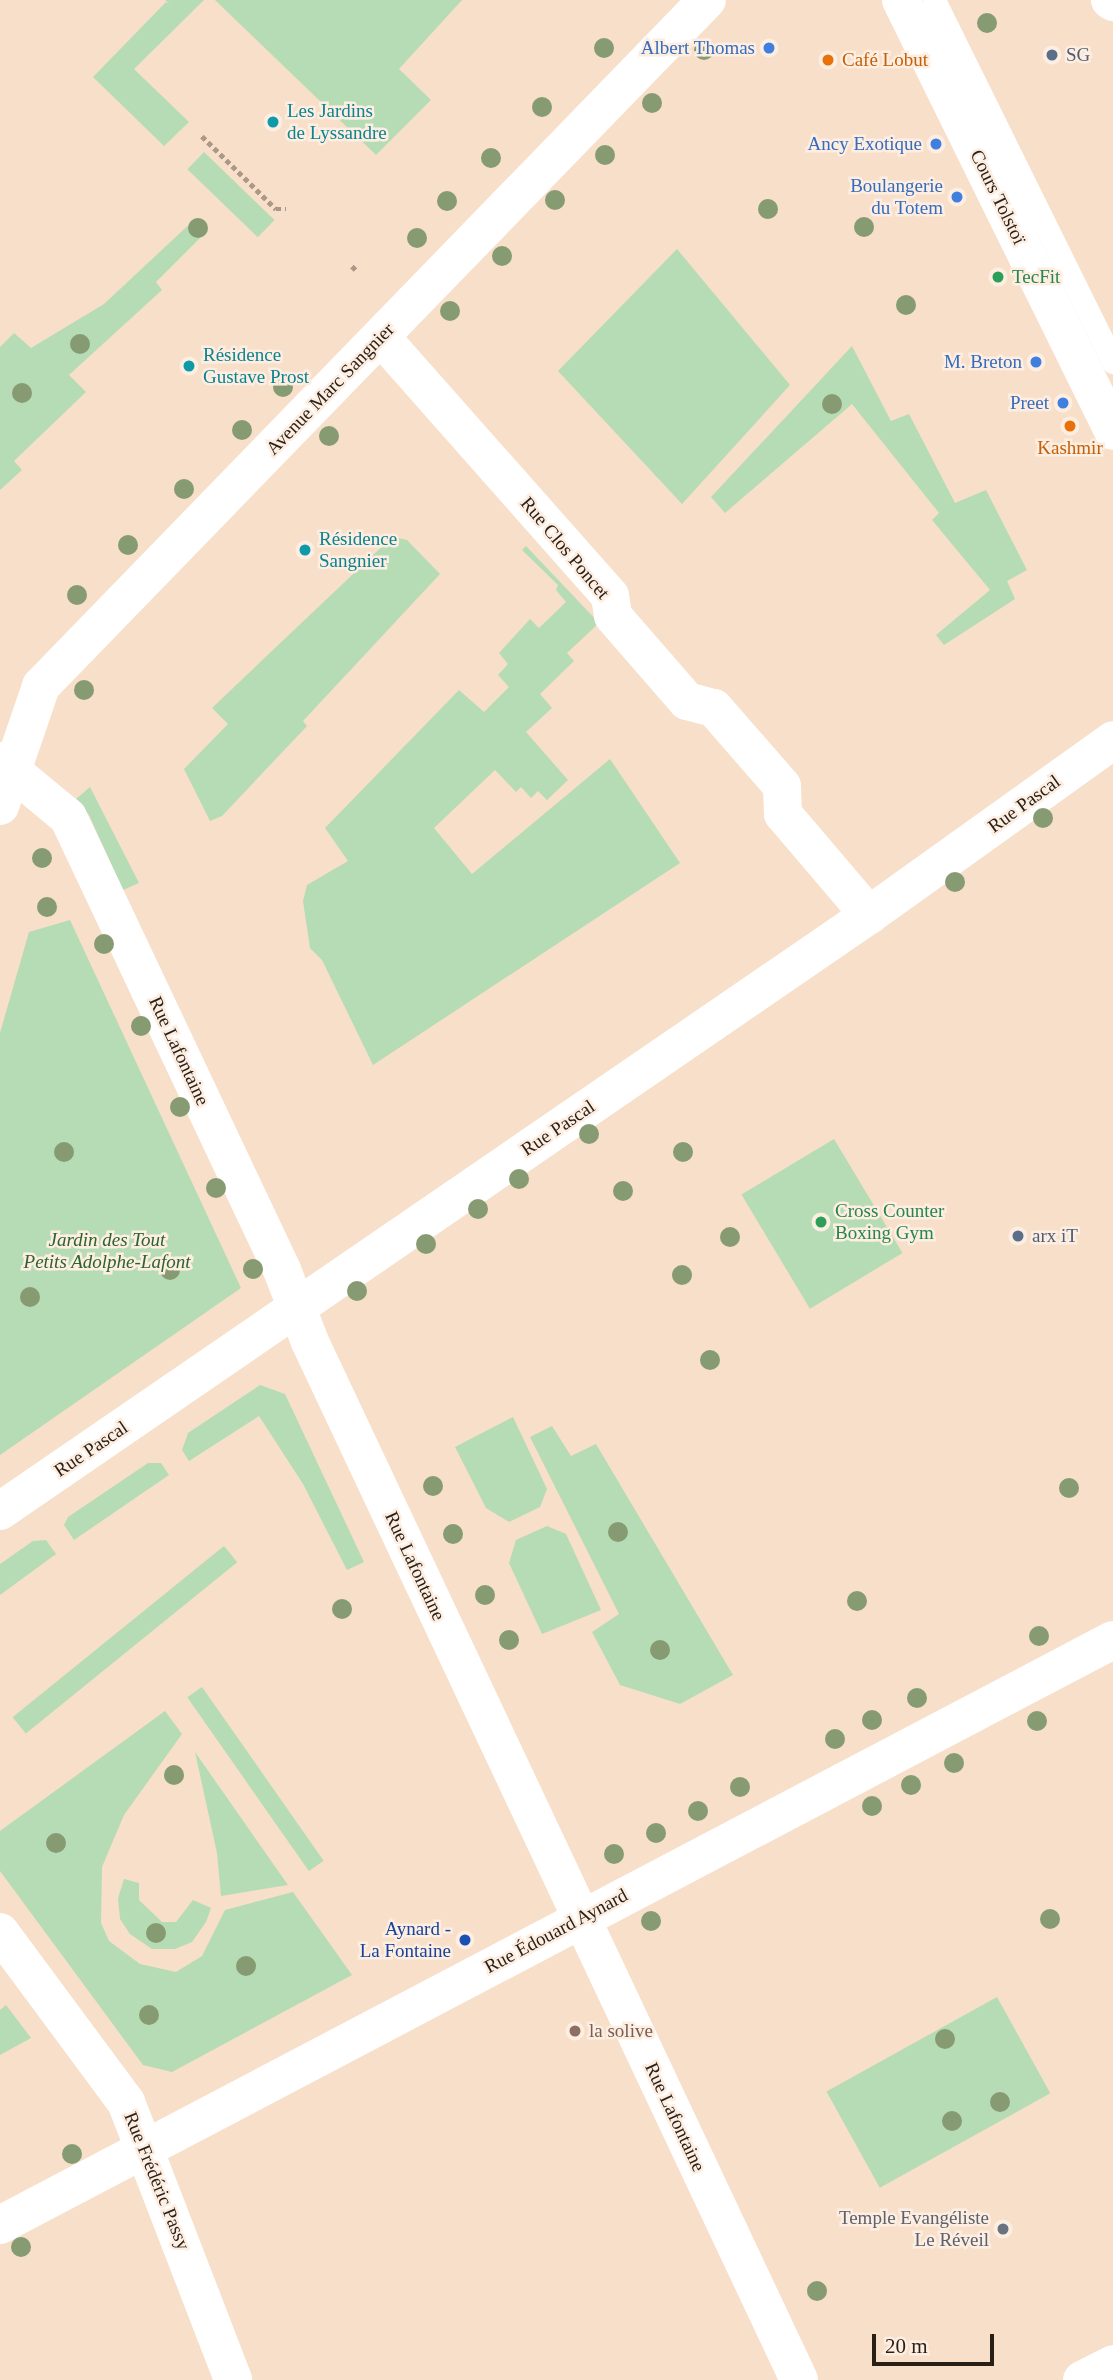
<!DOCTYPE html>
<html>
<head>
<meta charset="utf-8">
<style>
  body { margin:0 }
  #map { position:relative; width:1113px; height:2380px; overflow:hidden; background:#f7dfc9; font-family:"Times New Roman",serif }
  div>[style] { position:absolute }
  .green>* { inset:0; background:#b6dcb5; transform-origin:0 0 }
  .path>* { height:4.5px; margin-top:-2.25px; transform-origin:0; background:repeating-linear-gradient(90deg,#ab9888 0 5px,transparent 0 8.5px) }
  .lane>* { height:23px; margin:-11.5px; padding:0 11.5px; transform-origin:11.5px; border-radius:11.5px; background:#fff }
  .street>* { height:38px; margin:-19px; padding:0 19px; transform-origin:19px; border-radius:19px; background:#fff }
  .secondary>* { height:38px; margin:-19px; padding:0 19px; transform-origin:19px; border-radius:19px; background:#fff }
  .trees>* { width:20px; height:20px; margin:-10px; border-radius:50%; background:#879b73 }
  .dots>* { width:19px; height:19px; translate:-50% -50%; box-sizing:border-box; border:4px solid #fdeee1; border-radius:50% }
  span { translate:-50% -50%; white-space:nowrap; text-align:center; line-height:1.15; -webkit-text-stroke:5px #fdeee1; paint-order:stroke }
  .shop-label { font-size:19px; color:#366cbe }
  .right { translate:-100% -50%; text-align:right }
  .service-label { font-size:19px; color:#4e5e75 }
  .left { translate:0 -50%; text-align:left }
  .food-label { font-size:19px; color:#c56008 }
  .culture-label { font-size:19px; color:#0d838f }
  .street-label { font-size:19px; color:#281f17 }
  .leisure-label { font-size:19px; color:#27864d }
  .park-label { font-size:19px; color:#2b642d; font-style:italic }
  .transit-label { font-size:19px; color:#164399 }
  .education-label { font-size:19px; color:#785e54 }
  .worship-label { font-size:19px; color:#5b616d }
  .scale { position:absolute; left:872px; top:2334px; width:122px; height:32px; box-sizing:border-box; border:4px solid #281f17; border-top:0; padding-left:9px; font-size:21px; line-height:24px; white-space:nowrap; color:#281f17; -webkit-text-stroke:5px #fdeee1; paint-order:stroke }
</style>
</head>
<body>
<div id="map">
  <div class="green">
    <div style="clip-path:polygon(165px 0,204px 0,134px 69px,189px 122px,164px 146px,93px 77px,166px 2px,170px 4px)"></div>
    <div style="clip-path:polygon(215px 0,462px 0,399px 69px,431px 100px,376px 155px)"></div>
    <div style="left:204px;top:152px;width:98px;height:24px;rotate:44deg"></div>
    <div style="clip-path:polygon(196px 218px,208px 230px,156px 282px,162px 290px,69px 375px,86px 392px,14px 461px,22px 470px,0 490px,0 347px,14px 333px,31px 348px,104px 304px)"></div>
    <div style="clip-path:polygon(677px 249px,790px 385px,682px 504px,558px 371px)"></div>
    <div style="clip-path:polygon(852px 346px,891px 421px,909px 414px,955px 503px,986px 490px,1027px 570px,1007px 581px,1015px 599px,944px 645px,936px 635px,990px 590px,932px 520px,939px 513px,852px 404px,725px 513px,711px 497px)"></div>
    <div style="clip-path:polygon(398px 538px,407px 540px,440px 574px,303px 721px,307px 726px,222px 816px,210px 821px,184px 769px,228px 724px,212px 708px,390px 539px)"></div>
    <div style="clip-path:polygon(526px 546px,599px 623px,567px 653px,574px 661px,540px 694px,552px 708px,526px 732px,568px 780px,547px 800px,538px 791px,531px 798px,521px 787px,516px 792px,495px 770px,434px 828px,472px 874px,610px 759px,680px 863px,373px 1065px,322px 960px,310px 948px,303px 901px,307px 885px,348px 861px,325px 828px,459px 690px,484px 712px,509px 687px,498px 675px,508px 664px,499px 653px,530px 619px,539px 628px,566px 602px,556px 590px,558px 585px,522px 550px)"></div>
    <div style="clip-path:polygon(90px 787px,139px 883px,123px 890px,89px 815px,76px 799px)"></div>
    <div style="clip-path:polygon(70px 920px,241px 1288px,0 1455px,0 1033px,29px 932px)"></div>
    <div style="left:834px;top:1139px;width:133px;height:108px;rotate:59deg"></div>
    <div style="clip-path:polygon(260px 1385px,285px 1394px,364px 1562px,347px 1570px,303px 1484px,259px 1416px,189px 1461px,182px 1450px,188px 1433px)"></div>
    <div style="clip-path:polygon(513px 1417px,547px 1489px,540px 1507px,509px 1522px,486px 1508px,455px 1447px)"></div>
    <div style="clip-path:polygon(552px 1426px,571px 1456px,596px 1444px,733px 1675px,680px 1704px,620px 1685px,592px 1632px,619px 1614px,530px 1437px)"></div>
    <div style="clip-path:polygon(148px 1463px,161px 1463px,169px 1475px,74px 1540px,64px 1525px,68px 1517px)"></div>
    <div style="clip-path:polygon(547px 1526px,566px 1534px,601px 1610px,542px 1634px,509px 1563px,516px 1540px)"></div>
    <div style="clip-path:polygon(46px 1540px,56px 1554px,0 1595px,0 1564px,33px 1541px)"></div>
    <div style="left:224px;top:1546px;width:21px;height:272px;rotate:51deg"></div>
    <div style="left:202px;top:1687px;width:212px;height:18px;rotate:55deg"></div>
    <div style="clip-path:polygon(165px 1711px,182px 1734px,124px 1815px,102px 1867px,101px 1923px,109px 1941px,140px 1964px,176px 1972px,202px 1956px,225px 1910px,293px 1892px,352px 1975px,172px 2072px,143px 2065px,0 1871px,0 1831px)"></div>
    <div style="clip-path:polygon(195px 1752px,288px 1885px,221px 1896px,217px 1853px)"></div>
    <div style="clip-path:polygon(124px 1879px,139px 1883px,139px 1900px,162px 1922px,176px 1922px,193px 1900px,211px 1908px,206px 1922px,192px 1942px,175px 1949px,152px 1949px,130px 1934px,120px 1919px,118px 1898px)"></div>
    <div style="left:997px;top:1997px;width:110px;height:195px;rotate:61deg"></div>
    <div style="clip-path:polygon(6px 2005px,31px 2038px,0 2055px,0 2010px)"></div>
  </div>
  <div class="path">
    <div style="left:202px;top:136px;width:104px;rotate:44.6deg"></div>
    <div style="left:276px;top:209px;width:10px"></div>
    <div style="left:352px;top:266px;width:8px;rotate:45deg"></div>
  </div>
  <div class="lane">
    <div style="left:934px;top:0;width:404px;rotate:63.7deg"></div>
  </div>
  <div class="street">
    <div style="left:381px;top:337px;width:346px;rotate:48.5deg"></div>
    <div style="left:610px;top:596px;width:20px;rotate:81deg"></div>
    <div style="left:613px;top:616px;width:113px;rotate:49deg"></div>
    <div style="left:687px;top:701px;width:28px;rotate:15deg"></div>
    <div style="left:714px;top:708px;width:103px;rotate:48.9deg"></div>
    <div style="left:782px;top:786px;width:28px;rotate:88deg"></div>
    <div style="left:783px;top:814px;width:133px;rotate:49.6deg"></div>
    <div style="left:0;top:761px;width:88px;rotate:39.5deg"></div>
    <div style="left:68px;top:817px;width:501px;rotate:64.71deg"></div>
    <div style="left:282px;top:1270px;width:77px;rotate:68.7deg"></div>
    <div style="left:310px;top:1342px;width:1147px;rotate:64.77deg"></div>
    <div style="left:0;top:806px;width:127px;rotate:-71.1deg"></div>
    <div style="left:41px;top:686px;width:956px;rotate:-45.85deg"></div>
    <div style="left:0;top:1511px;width:1054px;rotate:-34.44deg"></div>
    <div style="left:869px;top:915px;width:300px;rotate:-35.6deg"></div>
    <div style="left:0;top:1932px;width:212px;rotate:53.5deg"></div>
    <div style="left:126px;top:2102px;width:298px;rotate:68.9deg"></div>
    <div style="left:0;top:2225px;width:1257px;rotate:-27.73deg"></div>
    <div style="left:1082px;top:2380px;width:35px;rotate:-27deg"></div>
  </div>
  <div class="secondary">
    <div style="left:901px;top:0;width:480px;rotate:63.8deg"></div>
    <div style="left:1110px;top:0;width:4px;rotate:34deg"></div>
  </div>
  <div class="trees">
    <div style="left:987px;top:23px"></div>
    <div style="left:604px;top:48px"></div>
    <div style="left:704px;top:50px"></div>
    <div style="left:652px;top:103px"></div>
    <div style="left:542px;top:107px"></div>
    <div style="left:605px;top:155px"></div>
    <div style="left:491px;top:158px"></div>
    <div style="left:555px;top:200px"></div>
    <div style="left:447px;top:201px"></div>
    <div style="left:768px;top:209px"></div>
    <div style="left:864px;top:227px"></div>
    <div style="left:198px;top:228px"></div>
    <div style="left:417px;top:238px"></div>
    <div style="left:502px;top:256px"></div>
    <div style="left:906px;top:305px"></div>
    <div style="left:450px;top:311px"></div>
    <div style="left:80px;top:344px"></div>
    <div style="left:283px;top:387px"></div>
    <div style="left:22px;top:393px"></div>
    <div style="left:832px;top:404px"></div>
    <div style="left:242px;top:430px"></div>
    <div style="left:329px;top:436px"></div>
    <div style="left:184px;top:489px"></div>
    <div style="left:128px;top:545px"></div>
    <div style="left:77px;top:595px"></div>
    <div style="left:84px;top:690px"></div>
    <div style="left:1043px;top:818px"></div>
    <div style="left:42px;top:858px"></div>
    <div style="left:955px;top:882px"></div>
    <div style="left:47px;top:907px"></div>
    <div style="left:104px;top:944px"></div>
    <div style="left:141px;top:1026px"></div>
    <div style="left:180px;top:1107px"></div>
    <div style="left:589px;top:1134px"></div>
    <div style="left:64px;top:1152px"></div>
    <div style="left:683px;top:1152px"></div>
    <div style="left:519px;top:1179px"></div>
    <div style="left:216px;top:1188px"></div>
    <div style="left:623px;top:1191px"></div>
    <div style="left:478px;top:1209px"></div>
    <div style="left:730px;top:1237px"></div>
    <div style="left:426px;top:1244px"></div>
    <div style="left:253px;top:1269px"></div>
    <div style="left:170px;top:1270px"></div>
    <div style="left:682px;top:1275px"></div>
    <div style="left:357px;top:1291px"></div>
    <div style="left:30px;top:1297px"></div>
    <div style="left:710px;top:1360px"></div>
    <div style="left:433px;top:1486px"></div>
    <div style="left:1069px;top:1488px"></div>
    <div style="left:618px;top:1532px"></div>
    <div style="left:453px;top:1534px"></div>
    <div style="left:485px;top:1595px"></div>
    <div style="left:857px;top:1601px"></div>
    <div style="left:342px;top:1609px"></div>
    <div style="left:1039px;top:1636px"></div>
    <div style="left:509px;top:1640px"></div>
    <div style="left:660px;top:1650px"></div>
    <div style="left:917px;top:1698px"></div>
    <div style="left:872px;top:1720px"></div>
    <div style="left:1037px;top:1721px"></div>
    <div style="left:835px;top:1739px"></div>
    <div style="left:954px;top:1763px"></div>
    <div style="left:174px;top:1775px"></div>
    <div style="left:911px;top:1785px"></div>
    <div style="left:740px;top:1787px"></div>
    <div style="left:872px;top:1806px"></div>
    <div style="left:698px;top:1811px"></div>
    <div style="left:656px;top:1833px"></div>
    <div style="left:56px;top:1843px"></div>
    <div style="left:614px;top:1854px"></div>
    <div style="left:1050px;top:1919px"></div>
    <div style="left:651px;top:1921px"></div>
    <div style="left:156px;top:1933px"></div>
    <div style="left:246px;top:1966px"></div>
    <div style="left:149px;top:2015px"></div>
    <div style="left:945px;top:2039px"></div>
    <div style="left:1000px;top:2102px"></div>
    <div style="left:952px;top:2121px"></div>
    <div style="left:72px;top:2154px"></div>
    <div style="left:21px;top:2247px"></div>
    <div style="left:817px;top:2291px"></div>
  </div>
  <div class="dots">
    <div style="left:769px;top:48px;background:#3f7fe0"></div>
    <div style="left:1052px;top:55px;background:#5c6f8a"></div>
    <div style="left:828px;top:60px;background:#e8710a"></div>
    <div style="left:273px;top:122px;background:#0f9aa8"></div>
    <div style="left:936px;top:144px;background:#3f7fe0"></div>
    <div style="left:957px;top:197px;background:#3f7fe0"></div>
    <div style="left:998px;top:277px;background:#2e9e5b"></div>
    <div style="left:1036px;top:362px;background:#3f7fe0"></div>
    <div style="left:189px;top:366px;background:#0f9aa8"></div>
    <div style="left:1063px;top:403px;background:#3f7fe0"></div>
    <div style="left:1070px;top:426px;background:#e8710a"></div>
    <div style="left:305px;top:550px;background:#0f9aa8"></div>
    <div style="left:821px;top:1222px;background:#2e9e5b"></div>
    <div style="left:1018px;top:1236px;background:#5c6f8a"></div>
    <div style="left:465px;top:1940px;background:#1a4fb4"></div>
    <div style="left:575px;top:2031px;background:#8d6e63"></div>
    <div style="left:1003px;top:2229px;background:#6b7280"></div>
  </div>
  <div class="shop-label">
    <span class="right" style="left:755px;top:48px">Albert Thomas</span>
    <span class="right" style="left:922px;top:144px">Ancy Exotique</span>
    <span class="right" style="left:943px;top:197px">Boulangerie<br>du Totem</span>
    <span class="right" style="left:1022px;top:362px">M. Breton</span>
    <span class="right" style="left:1049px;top:403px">Preet</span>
  </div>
  <div class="service-label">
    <span class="left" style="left:1066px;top:55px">SG</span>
    <span class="left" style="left:1032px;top:1236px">arx iT</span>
  </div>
  <div class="food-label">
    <span class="left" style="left:842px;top:60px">Café Lobut</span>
    <span style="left:1070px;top:448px">Kashmir</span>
  </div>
  <div class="culture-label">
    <span class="left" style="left:287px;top:122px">Les Jardins<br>de Lyssandre</span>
    <span class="left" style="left:203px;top:366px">Résidence<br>Gustave Prost</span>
    <span class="left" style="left:319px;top:550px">Résidence<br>Sangnier</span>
  </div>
  <div class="street-label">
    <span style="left:998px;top:197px;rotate:64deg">Cours Tolstoï</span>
    <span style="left:330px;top:389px;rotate:-46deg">Avenue Marc Sangnier</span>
    <span style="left:565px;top:548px;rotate:50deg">Rue Clos Poncet</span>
    <span style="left:1024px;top:804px;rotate:-36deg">Rue Pascal</span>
    <span style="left:179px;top:1051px;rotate:65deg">Rue Lafontaine</span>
    <span style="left:558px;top:1128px;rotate:-34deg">Rue Pascal</span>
    <span style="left:91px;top:1449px;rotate:-34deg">Rue Pascal</span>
    <span style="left:415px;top:1566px;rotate:65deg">Rue Lafontaine</span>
    <span style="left:556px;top:1931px;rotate:-28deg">Rue Édouard Aynard</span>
    <span style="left:675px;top:2117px;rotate:65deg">Rue Lafontaine</span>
    <span style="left:157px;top:2181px;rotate:68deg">Rue Frédéric Passy</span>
  </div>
  <div class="leisure-label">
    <span class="left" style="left:1012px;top:277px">TecFit</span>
    <span class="left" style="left:835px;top:1222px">Cross Counter<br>Boxing Gym</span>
  </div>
  <div class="park-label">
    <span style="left:107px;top:1251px">Jardin des Tout<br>Petits Adolphe-Lafont</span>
  </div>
  <div class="transit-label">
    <span class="right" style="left:451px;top:1940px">Aynard -<br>La Fontaine</span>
  </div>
  <div class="education-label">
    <span class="left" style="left:589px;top:2031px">la solive</span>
  </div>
  <div class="worship-label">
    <span class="right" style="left:989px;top:2229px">Temple Evangéliste<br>Le Réveil</span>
  </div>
  <div class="scale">20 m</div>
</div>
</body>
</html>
